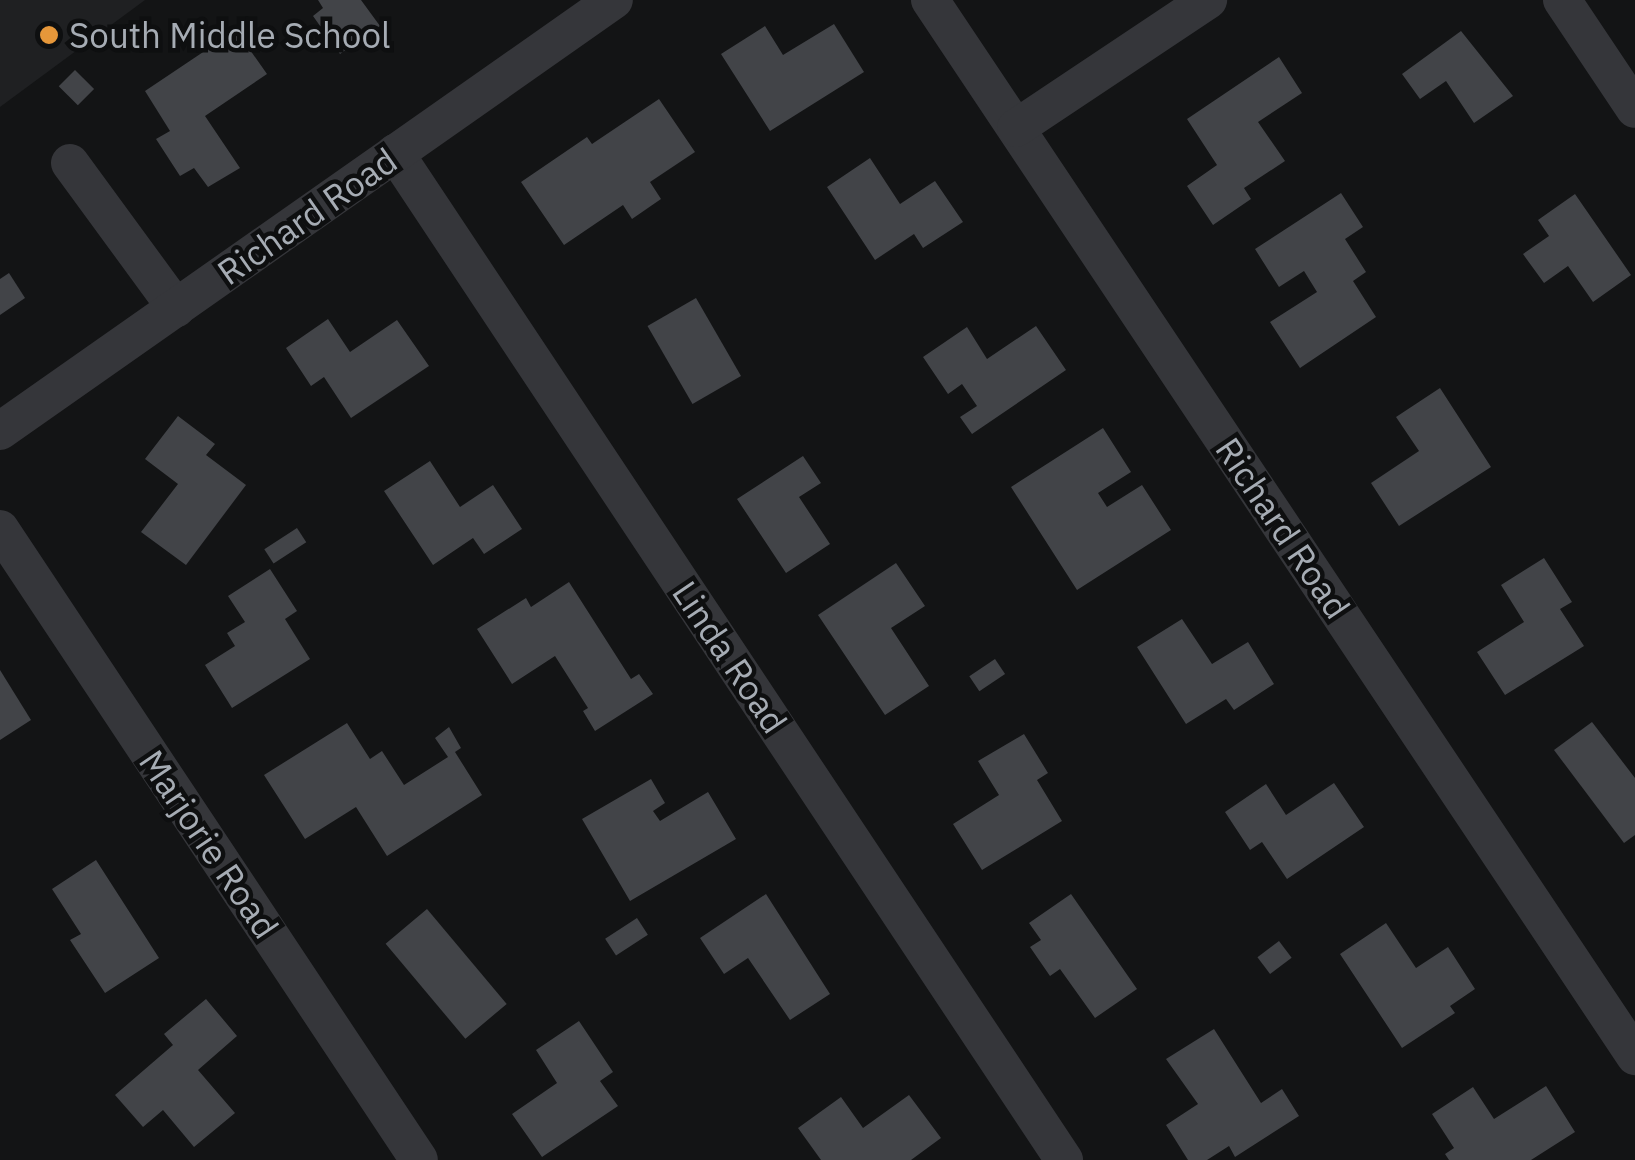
<!DOCTYPE html>
<html>
<head>
<meta charset="utf-8">
<style>
  body { margin:0 }
  #map { position:relative; width:1635px; height:1160px; overflow:hidden; background:#131415; font-family:"IBM Plex Sans",sans-serif }
  div>[style] { position:absolute }
  .built>* { inset:0; background:#1f2022 }
  .building>* { inset:0; background:#424448; transform-origin:0 0 }
  .street>* { height:38px; margin:-19px; padding:0 19px; transform-origin:19px; border-radius:19px; background:#35363a }
  .dots>* { width:28px; height:28px; translate:-50% -50%; box-sizing:border-box; border:5px solid #0e0f10; border-radius:50% }
  span { translate:-50% -50%; white-space:nowrap; text-align:center; line-height:1.15; -webkit-text-stroke:9px #0e0f10; paint-order:stroke }
  .poi-label { font-size:35px; color:#a6acb4 }
  .left { translate:0 -50%; text-align:left }
  .street-label { font-size:35px; color:#a6acb4 }
</style>
</head>
<body>
<div id="map">
  <div class="built">
    <div style="clip-path:polygon(0 0,145px 0,0 107px)"></div>
  </div>
  <div class="building">
    <div style="clip-path:polygon(318px 0,361px 0,380px 26px,340px 54px,313px 16px,323px 8px)"></div>
    <div style="clip-path:polygon(834px 24px,864px 72px,770px 131px,721px 54px,765px 26px,783px 55px)"></div>
    <div style="clip-path:polygon(236px 30px,267px 74px,205px 116px,240px 168px,208px 187px,194px 168px,180px 176px,156px 139px,170px 131px,145px 91px)"></div>
    <div style="clip-path:polygon(1461px 31px,1513px 96px,1474px 123px,1446px 81px,1420px 99px,1402px 74px)"></div>
    <div style="clip-path:polygon(1279px 57px,1302px 93px,1258px 122px,1285px 161px,1244px 188px,1251px 199px,1213px 225px,1187px 186px,1217px 165px,1187px 119px)"></div>
    <div style="left:75px;top:70px;width:27px;height:23px;rotate:45deg"></div>
    <div style="clip-path:polygon(659px 99px,695px 152px,650px 182px,661px 199px,632px 219px,623px 205px,564px 245px,521px 182px,587px 137px,592px 144px)"></div>
    <div style="clip-path:polygon(870px 158px,900px 204px,935px 181px,963px 222px,923px 248px,914px 234px,875px 260px,827px 187px)"></div>
    <div style="clip-path:polygon(1341px 193px,1363px 227px,1345px 239px,1366px 272px,1353px 281px,1376px 317px,1300px 368px,1270px 322px,1317px 292px,1304px 271px,1279px 287px,1255px 249px)"></div>
    <div style="clip-path:polygon(1575px 194px,1631px 275px,1593px 302px,1568px 266px,1544px 283px,1523px 254px,1549px 236px,1538px 220px)"></div>
    <div style="clip-path:polygon(9px 273px,25px 298px,0 315px,0 279px)"></div>
    <div style="left:696px;top:298px;width:90px;height:56px;rotate:60deg"></div>
    <div style="clip-path:polygon(328px 319px,350px 352px,397px 320px,429px 366px,351px 418px,324px 377px,311px 386px,286px 348px)"></div>
    <div style="clip-path:polygon(1036px 326px,1066px 370px,972px 434px,960px 417px,977px 406px,962px 384px,948px 394px,923px 357px,967px 327px,987px 359px)"></div>
    <div style="clip-path:polygon(1440px 388px,1491px 467px,1399px 526px,1371px 483px,1419px 451px,1396px 417px)"></div>
    <div style="clip-path:polygon(178px 416px,215px 444px,206px 455px,246px 485px,186px 565px,141px 532px,178px 484px,145px 459px)"></div>
    <div style="clip-path:polygon(1103px 428px,1131px 472px,1098px 493px,1107px 507px,1142px 485px,1171px 530px,1077px 590px,1011px 487px)"></div>
    <div style="clip-path:polygon(803px 456px,821px 483px,799px 497px,830px 544px,786px 573px,737px 499px)"></div>
    <div style="clip-path:polygon(430px 461px,460px 507px,493px 485px,522px 529px,484px 554px,473px 538px,433px 565px,384px 491px)"></div>
    <div style="left:297px;top:528px;width:17px;height:39px;rotate:57deg"></div>
    <div style="clip-path:polygon(1544px 558px,1572px 602px,1560px 609px,1584px 646px,1505px 695px,1477px 652px,1524px 622px,1501px 585px)"></div>
    <div style="clip-path:polygon(896px 563px,925px 606px,891px 628px,929px 686px,885px 715px,818px 615px)"></div>
    <div style="clip-path:polygon(270px 569px,297px 611px,285px 619px,310px 659px,232px 708px,205px 665px,235px 646px,227px 633px,245px 622px,228px 596px)"></div>
    <div style="clip-path:polygon(569px 582px,631px 679px,639px 674px,653px 694px,595px 731px,583px 711px,588px 708px,555px 656px,512px 684px,477px 629px,526px 598px,531px 607px)"></div>
    <div style="clip-path:polygon(1182px 619px,1212px 664px,1248px 642px,1274px 684px,1234px 710px,1226px 699px,1186px 724px,1137px 647px)"></div>
    <div style="left:995px;top:659px;width:18px;height:31px;rotate:56deg"></div>
    <div style="clip-path:polygon(0 670px,31px 720px,0 740px)"></div>
    <div style="clip-path:polygon(1592px 722px,1635px 778px,1635px 835px,1624px 843px,1554px 750px)"></div>
    <div style="clip-path:polygon(347px 723px,370px 759px,382px 751px,404px 785px,448px 757px,435px 738px,449px 727px,461px 748px,455px 752px,482px 795px,387px 856px,356px 807px,305px 839px,264px 775px)"></div>
    <div style="clip-path:polygon(1024px 734px,1048px 773px,1037px 780px,1062px 821px,982px 870px,953px 824px,999px 795px,978px 761px)"></div>
    <div style="clip-path:polygon(651px 779px,665px 803px,653px 811px,660px 821px,708px 792px,736px 839px,630px 901px,582px 819px)"></div>
    <div style="clip-path:polygon(1334px 783px,1364px 827px,1287px 879px,1262px 842px,1250px 850px,1225px 812px,1266px 784px,1286px 815px)"></div>
    <div style="clip-path:polygon(96px 860px,159px 958px,105px 993px,70px 940px,81px 934px,52px 889px)"></div>
    <div style="clip-path:polygon(766px 894px,830px 994px,790px 1020px,748px 958px,724px 974px,700px 938px)"></div>
    <div style="clip-path:polygon(1071px 894px,1137px 989px,1095px 1018px,1060px 969px,1050px 976px,1030px 947px,1041px 940px,1029px 923px)"></div>
    <div style="left:427px;top:909px;width:124px;height:54px;rotate:50deg"></div>
    <div style="left:637px;top:918px;width:20px;height:38px;rotate:57deg"></div>
    <div style="clip-path:polygon(1386px 923px,1416px 968px,1448px 947px,1475px 989px,1450px 1006px,1455px 1013px,1402px 1048px,1340px 954px)"></div>
    <div style="left:1279px;top:941px;width:21px;height:27px;rotate:53deg"></div>
    <div style="clip-path:polygon(206px 999px,237px 1036px,198px 1070px,235px 1113px,194px 1147px,163px 1110px,143px 1127px,115px 1095px,173px 1045px,164px 1034px)"></div>
    <div style="clip-path:polygon(579px 1021px,613px 1072px,600px 1081px,618px 1106px,542px 1157px,512px 1114px,557px 1083px,536px 1050px)"></div>
    <div style="clip-path:polygon(1214px 1029px,1261px 1103px,1282px 1089px,1299px 1116px,1235px 1157px,1229px 1146px,1207px 1160px,1188px 1160px,1166px 1125px,1198px 1104px,1166px 1059px)"></div>
    <div style="clip-path:polygon(1546px 1086px,1575px 1132px,1531px 1160px,1449px 1160px,1445px 1154px,1454px 1148px,1432px 1114px,1473px 1087px,1494px 1119px)"></div>
    <div style="clip-path:polygon(909px 1095px,941px 1138px,911px 1160px,821px 1160px,798px 1128px,841px 1097px,863px 1128px)"></div>
  </div>
  <div class="street">
    <div style="left:930px;top:0;width:1270px;rotate:56.27deg"></div>
    <div style="left:1562px;top:0;width:131px;rotate:56.2deg"></div>
    <div style="left:1016px;top:128px;width:231px;rotate:-33.7deg"></div>
    <div style="left:395px;top:153px;width:1209px;rotate:56.4deg"></div>
    <div style="left:70px;top:163px;width:180px;rotate:53.8deg"></div>
    <div style="left:0;top:431px;width:750px;rotate:-35.07deg"></div>
    <div style="left:0;top:529px;width:757px;rotate:56.41deg"></div>
  </div>
  <div class="dots">
    <div style="left:49px;top:35px;background:#e6973a"></div>
  </div>
  <div class="poi-label">
    <span class="left" style="left:69px;top:35px">South Middle School</span>
  </div>
  <div class="street-label">
    <span style="left:307px;top:216px;rotate:-35deg">Richard Road</span>
    <span style="left:1283px;top:528px;rotate:56deg">Richard Road</span>
    <span style="left:730px;top:657px;rotate:56deg">Linda Road</span>
    <span style="left:209px;top:844px;rotate:56deg">Marjorie Road</span>
  </div>
</div>
</body>
</html>
